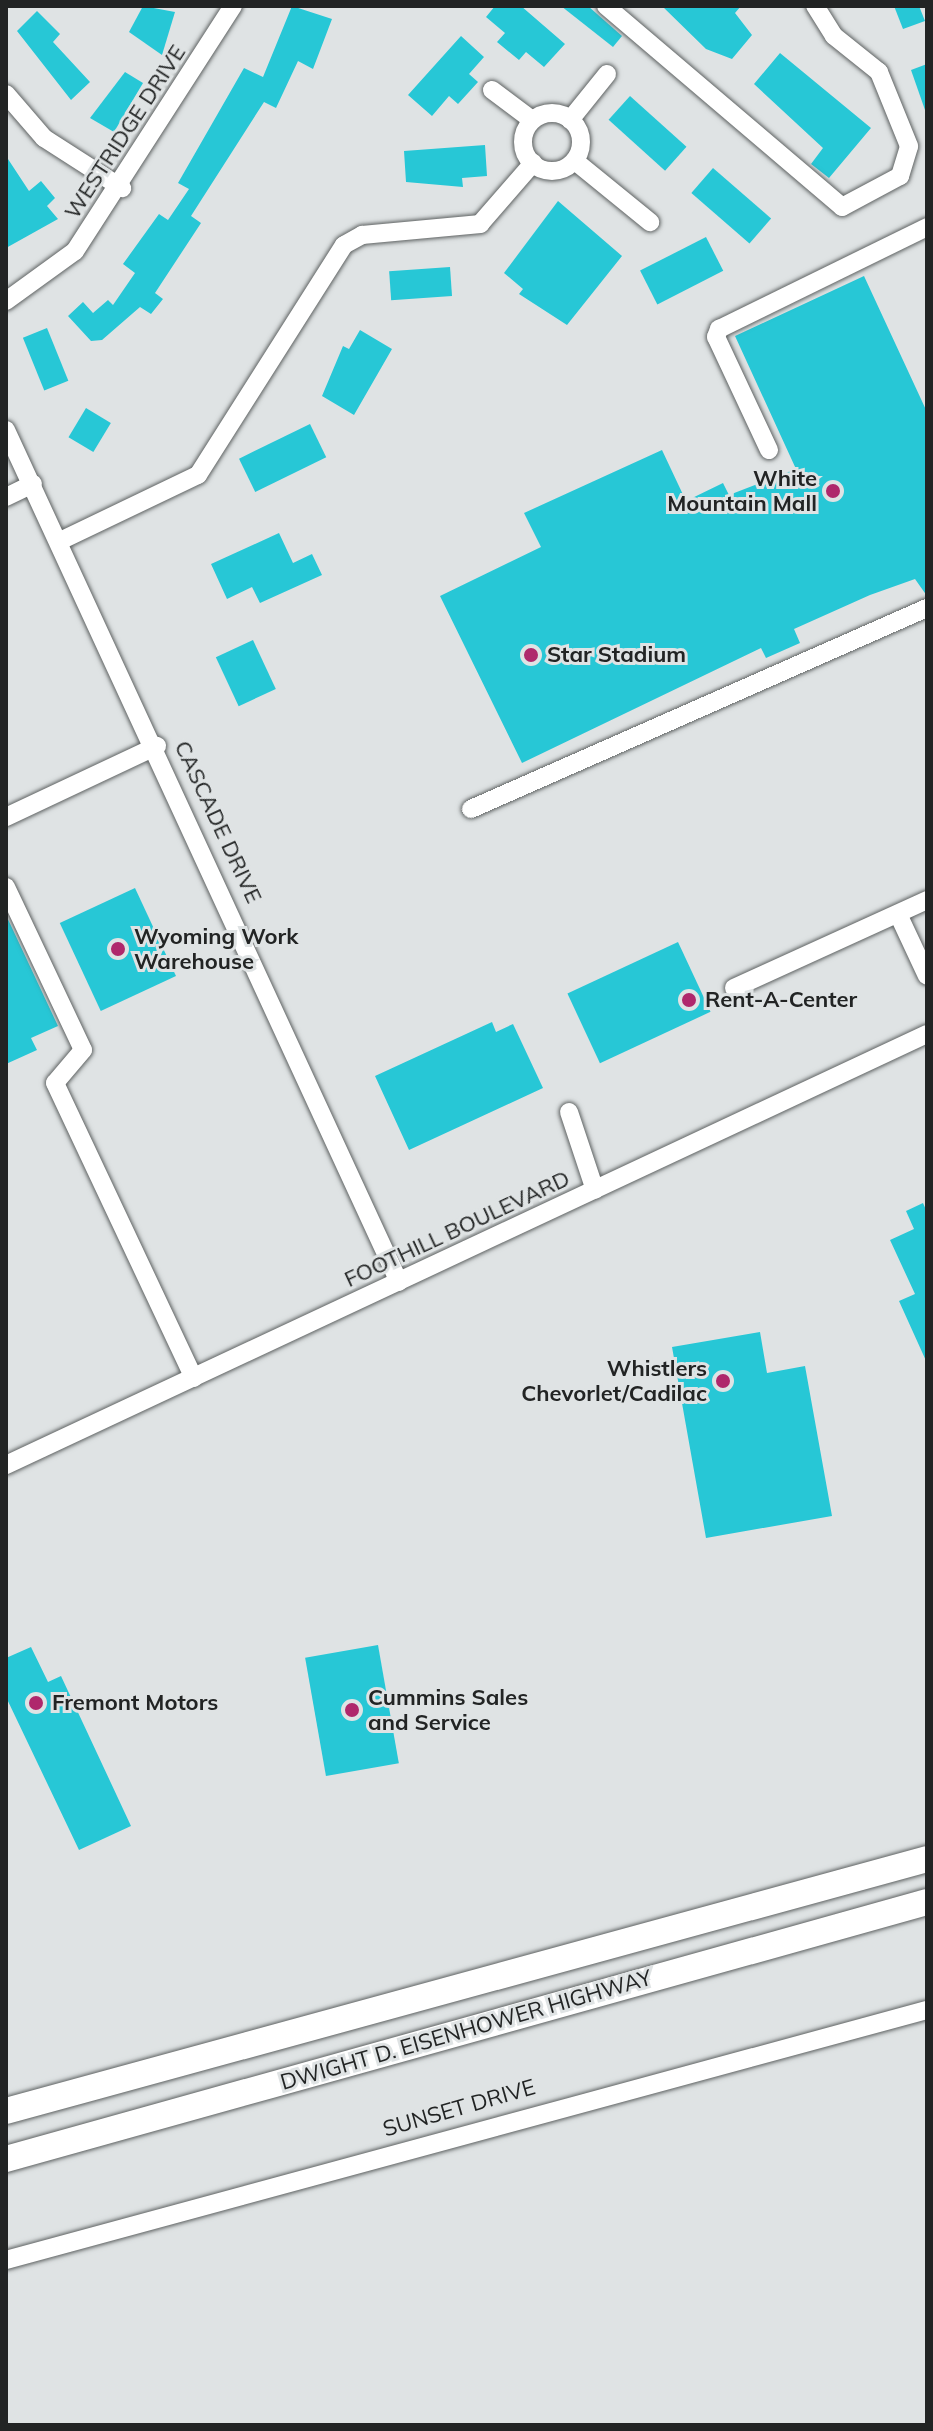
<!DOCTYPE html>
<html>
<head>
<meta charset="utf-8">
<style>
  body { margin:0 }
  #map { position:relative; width:933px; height:2431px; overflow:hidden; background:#dfe3e4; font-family:Mulish,sans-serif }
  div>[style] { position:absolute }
  .building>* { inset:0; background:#27c7d6; transform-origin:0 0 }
  .roads { filter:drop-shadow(0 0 2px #5e6262) drop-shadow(0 0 2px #5e6262) }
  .minor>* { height:18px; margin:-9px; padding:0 9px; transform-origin:9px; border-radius:9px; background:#fff }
  .minor>.ring { margin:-9px; padding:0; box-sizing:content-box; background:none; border:18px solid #fff; border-radius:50% }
  .highway>* { height:26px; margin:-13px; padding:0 13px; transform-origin:13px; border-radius:13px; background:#fff }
  .dots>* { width:22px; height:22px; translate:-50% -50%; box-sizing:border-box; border:4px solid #dfe3e4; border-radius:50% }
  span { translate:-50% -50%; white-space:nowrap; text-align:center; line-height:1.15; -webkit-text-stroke:6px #dfe3e4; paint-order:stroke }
  .street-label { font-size:22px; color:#222424 }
  .poi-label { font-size:22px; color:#222424; font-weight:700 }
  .right { translate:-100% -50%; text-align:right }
  .left { translate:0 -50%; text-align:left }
  .frame { position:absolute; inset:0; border:8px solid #222424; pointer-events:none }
</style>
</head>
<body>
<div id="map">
  <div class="building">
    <div style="clip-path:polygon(143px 6px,175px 12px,162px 55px,129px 32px)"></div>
    <div style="clip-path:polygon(292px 6px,332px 19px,313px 69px,298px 61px,276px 108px,264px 102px,191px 216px,201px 223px,155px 293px,163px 299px,151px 314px,140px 307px,102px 340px,91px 341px,68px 316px,83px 302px,93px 313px,108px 300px,113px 305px,135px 273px,123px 264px,159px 214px,168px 220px,189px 189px,178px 183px,244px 68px,263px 77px)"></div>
    <div style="clip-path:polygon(495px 6px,521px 6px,565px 44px,544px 67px,526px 52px,519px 60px,497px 42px,505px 33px,486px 17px)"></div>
    <div style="clip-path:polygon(561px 6px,588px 6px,622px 36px,613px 47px)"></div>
    <div style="clip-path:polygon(662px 6px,741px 6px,735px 13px,752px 35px,732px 59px,706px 49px)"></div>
    <div style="clip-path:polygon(894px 6px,919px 6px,925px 21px,903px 29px)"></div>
    <div style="clip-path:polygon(37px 11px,60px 34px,53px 42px,90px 82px,71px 100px,17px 31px)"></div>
    <div style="clip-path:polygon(461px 36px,484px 57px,469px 74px,478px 82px,458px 104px,449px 96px,432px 116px,408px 95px)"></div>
    <div style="clip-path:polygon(780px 53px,871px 128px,829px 178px,811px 164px,823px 148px,754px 84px)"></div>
    <div style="clip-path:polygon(927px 64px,927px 109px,925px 110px,911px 70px)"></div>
    <div style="clip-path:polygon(125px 72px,143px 83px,114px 132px,90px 118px)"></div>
    <div style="left:630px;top:96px;width:76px;height:32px;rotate:42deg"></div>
    <div style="clip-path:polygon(485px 145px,487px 176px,462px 178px,463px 187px,406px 182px,404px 151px)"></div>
    <div style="clip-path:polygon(6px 156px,29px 191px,41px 181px,55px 198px,47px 206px,58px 219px,6px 248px)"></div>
    <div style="left:713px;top:168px;width:77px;height:33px;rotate:41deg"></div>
    <div style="clip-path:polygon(558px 201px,622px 256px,567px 325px,519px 294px,523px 289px,504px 273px)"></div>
    <div style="left:706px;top:237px;width:38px;height:74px;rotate:63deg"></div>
    <div style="left:450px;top:267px;width:29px;height:61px;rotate:86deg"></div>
    <div style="clip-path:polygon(864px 276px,927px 412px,927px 596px,915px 579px,870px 595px,794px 629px,800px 643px,766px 658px,761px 648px,522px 763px,440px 596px,541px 547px,524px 513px,662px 450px,686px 501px,723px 483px,729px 495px,796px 469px,735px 336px)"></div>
    <div style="left:47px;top:328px;width:57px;height:26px;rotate:68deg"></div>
    <div style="clip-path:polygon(360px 330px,392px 349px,354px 415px,322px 396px,343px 346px,349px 349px)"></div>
    <div style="left:86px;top:408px;width:29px;height:34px;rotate:31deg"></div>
    <div style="left:310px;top:424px;width:37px;height:79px;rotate:64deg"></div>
    <div style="clip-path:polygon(279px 533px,293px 563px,312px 554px,322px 575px,260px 603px,252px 587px,227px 599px,211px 564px)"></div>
    <div style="left:253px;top:640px;width:54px;height:41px;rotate:65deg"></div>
    <div style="left:135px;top:888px;width:97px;height:83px;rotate:65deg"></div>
    <div style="clip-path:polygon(6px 915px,58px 1026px,31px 1038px,37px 1050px,6px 1064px)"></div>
    <div style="left:678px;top:942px;width:77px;height:122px;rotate:65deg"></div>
    <div style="clip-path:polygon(492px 1022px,496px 1032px,513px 1024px,543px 1088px,409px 1150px,375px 1076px)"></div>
    <div style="clip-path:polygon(923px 1203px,927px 1212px,927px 1363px,899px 1301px,915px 1294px,890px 1240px,914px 1229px,906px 1211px)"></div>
    <div style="clip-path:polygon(760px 1332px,767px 1373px,805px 1366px,832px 1516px,706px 1538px,672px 1347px)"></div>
    <div style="left:378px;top:1645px;width:120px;height:74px;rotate:80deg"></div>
    <div style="clip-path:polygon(31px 1647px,48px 1682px,61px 1676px,131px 1826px,79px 1850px,6px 1697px,6px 1658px)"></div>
  </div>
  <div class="roads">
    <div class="minor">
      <div style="left:606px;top:6px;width:310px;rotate:40.4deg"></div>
      <div style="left:842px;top:207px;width:66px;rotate:-28.1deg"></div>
      <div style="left:900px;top:176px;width:31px;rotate:-73deg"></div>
      <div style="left:909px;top:146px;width:80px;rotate:-112.1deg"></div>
      <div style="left:879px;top:72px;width:58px;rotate:-141.3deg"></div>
      <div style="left:834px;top:36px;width:36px;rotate:-122deg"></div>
      <div style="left:492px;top:90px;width:50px;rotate:36.9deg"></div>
      <div style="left:6px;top:94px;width:58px;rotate:49.2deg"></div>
      <div style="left:44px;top:138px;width:93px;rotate:32.7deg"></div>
      <div class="ring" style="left:523px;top:113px;width:40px;height:40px"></div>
      <div style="left:570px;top:120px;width:59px;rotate:-51.2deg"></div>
      <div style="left:575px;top:161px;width:97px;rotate:39.1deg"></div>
      <div style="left:6px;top:301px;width:85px;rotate:-35.9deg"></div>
      <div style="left:75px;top:251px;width:292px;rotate:-57.2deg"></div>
      <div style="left:6px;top:430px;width:938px;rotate:65.24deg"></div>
      <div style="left:769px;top:450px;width:125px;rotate:-115.1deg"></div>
      <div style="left:716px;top:337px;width:9px;rotate:-69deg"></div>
      <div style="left:719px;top:329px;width:232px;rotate:-26.1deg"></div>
      <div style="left:6px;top:497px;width:30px;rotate:-26deg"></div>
      <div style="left:60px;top:541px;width:153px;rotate:-25.6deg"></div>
      <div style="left:198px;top:475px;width:272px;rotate:-57.6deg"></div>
      <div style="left:344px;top:245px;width:21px;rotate:-29deg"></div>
      <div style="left:362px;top:235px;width:119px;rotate:-5.3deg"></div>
      <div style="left:480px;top:224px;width:81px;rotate:-49deg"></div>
      <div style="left:471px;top:809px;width:498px;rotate:-23.8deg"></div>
      <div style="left:6px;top:817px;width:167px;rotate:-25.2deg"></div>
      <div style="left:6px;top:887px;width:180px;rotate:64.7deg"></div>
      <div style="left:83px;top:1050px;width:43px;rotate:130.3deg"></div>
      <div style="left:55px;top:1083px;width:326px;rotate:64.8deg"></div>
      <div style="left:898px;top:914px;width:68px;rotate:64.9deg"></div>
      <div style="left:734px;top:988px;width:212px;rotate:-24.5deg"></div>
      <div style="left:569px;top:1112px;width:82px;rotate:71.6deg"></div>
      <div style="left:6px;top:1465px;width:1017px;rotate:-25.08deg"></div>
      <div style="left:6px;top:2260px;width:954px;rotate:-15.19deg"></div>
    </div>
    <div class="highway">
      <div style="left:6px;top:2111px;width:955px;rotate:-15.3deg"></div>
      <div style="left:6px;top:2159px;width:956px;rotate:-15.59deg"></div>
    </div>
  </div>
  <div class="dots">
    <div style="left:833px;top:491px;background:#af286c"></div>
    <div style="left:531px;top:655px;background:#af286c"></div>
    <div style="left:118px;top:949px;background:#af286c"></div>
    <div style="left:689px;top:1000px;background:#af286c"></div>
    <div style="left:723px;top:1381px;background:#af286c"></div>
    <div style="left:36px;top:1703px;background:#af286c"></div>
    <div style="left:352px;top:1710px;background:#af286c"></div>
  </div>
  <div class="street-label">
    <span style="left:125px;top:132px;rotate:-57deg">WESTRIDGE DRIVE</span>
    <span style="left:218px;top:822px;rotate:65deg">CASCADE DRIVE</span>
    <span style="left:457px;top:1229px;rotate:-25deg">FOOTHILL BOULEVARD</span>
    <span style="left:466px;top:2030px;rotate:-16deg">DWIGHT D. EISENHOWER HIGHWAY</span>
    <span style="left:459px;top:2108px;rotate:-16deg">SUNSET DRIVE</span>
  </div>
  <div class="poi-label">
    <span class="right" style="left:817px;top:491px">White<br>Mountain Mall</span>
    <span class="left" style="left:547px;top:655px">Star Stadium</span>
    <span class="left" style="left:134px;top:949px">Wyoming Work<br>Warehouse</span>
    <span class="left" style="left:705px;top:1000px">Rent-A-Center</span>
    <span class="right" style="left:707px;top:1381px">Whistlers<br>Chevorlet/Cadilac</span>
    <span class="left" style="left:368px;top:1710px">Cummins Sales<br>and Service</span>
    <span class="left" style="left:52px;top:1703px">Fremont Motors</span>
  </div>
  <div class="frame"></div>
</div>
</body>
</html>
